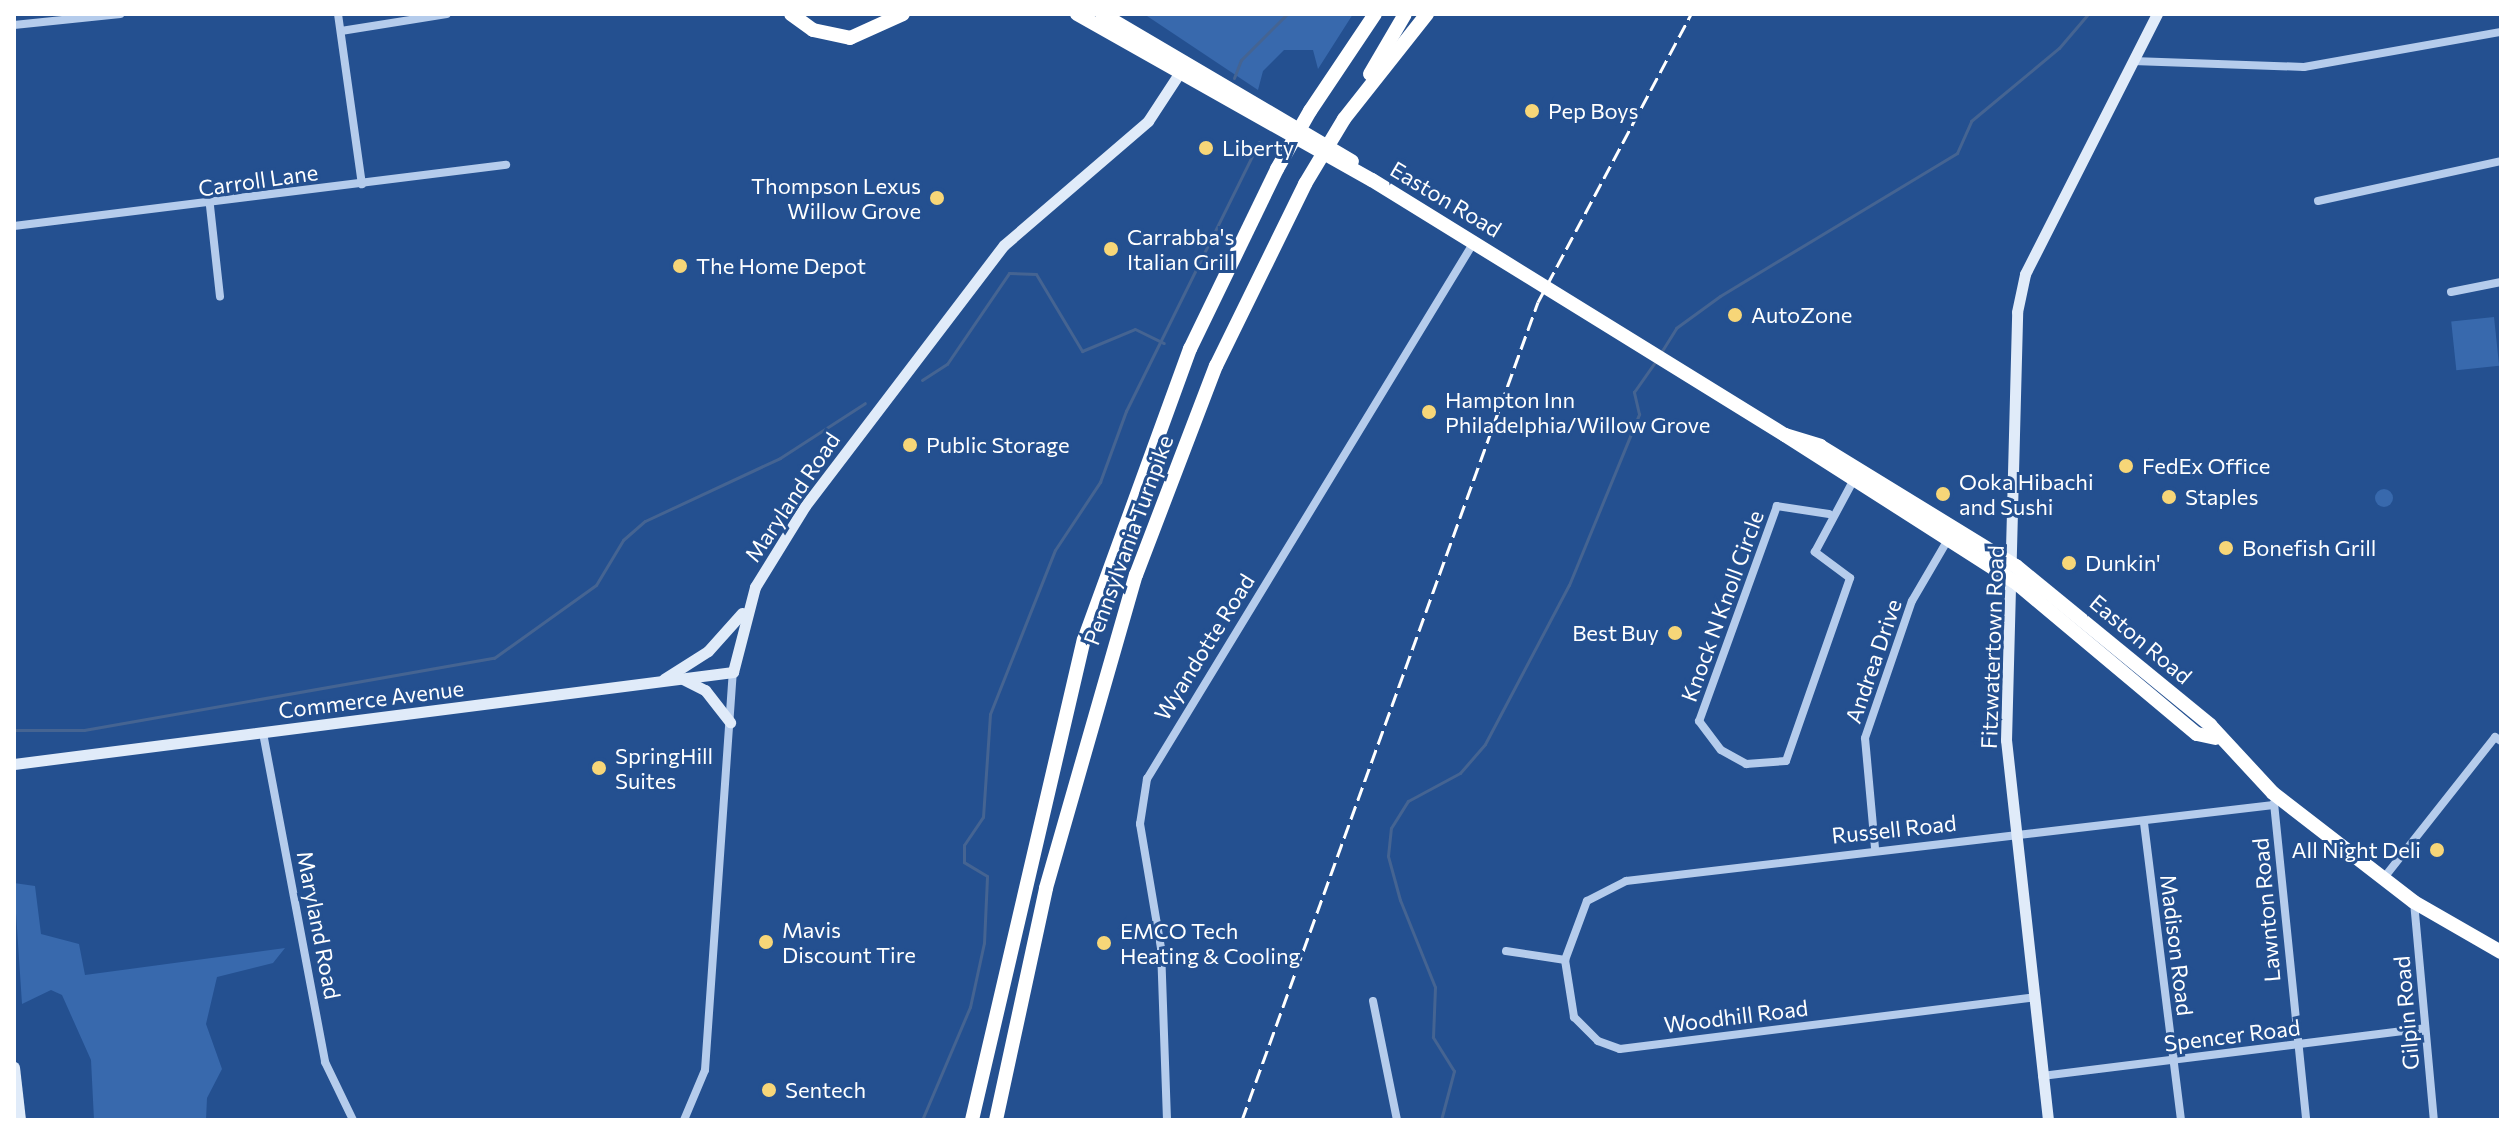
<!DOCTYPE html>
<html>
<head>
<meta charset="utf-8">
<style>
  body { margin:0 }
  #map { position:relative; width:2515px; height:1134px; overflow:hidden; background:#245090; font-family:Commissioner,sans-serif }
  div>[style] { position:absolute }
  .green>* { inset:0; background:#3869ad; transform-origin:0 0 }
  .round { border-radius:50% }
  .stream>* { height:3px; margin:-1.5px; padding:0 1.5px; transform-origin:1.5px; border-radius:1.5px; background:#456492 }
  .street>* { height:8px; margin:-4px; padding:0 4px; transform-origin:4px; border-radius:4px; background:#b5ccec }
  .secondary>* { height:11px; margin:-5.5px; padding:0 5.5px; transform-origin:5.5px; border-radius:5.5px; background:#e0ebf9 }
  .highway>* { height:14px; margin:-7px; padding:0 7px; transform-origin:7px; border-radius:7px; background:#fff }
  .rail>* { height:3px; margin-top:-1.5px; transform-origin:0; background:repeating-linear-gradient(90deg,#fff 0 14px,transparent 0 20px) }
  .highway-bridge>* { height:14px; margin:-7px; padding:0 7px; transform-origin:7px; border-radius:7px; background:#fff }
  .dots>* { width:22px; height:22px; translate:-50% -50%; box-sizing:border-box; border:4px solid #245090; border-radius:50% }
  span { translate:-50% -50%; white-space:nowrap; text-align:center; line-height:1.15; -webkit-text-stroke:6px #245090; paint-order:stroke }
  .poi-label { font-size:22px; color:#fff }
  .left { translate:0 -50%; text-align:left }
  .right { translate:-100% -50%; text-align:right }
  .street-label { font-size:22px; color:#fff }
  .frame { position:absolute; inset:0; border:16px solid #fff; pointer-events:none }
</style>
</head>
<body>
<div id="map">
  <div class="green">
    <div style="clip-path:polygon(1144px 14px,1353px 14px,1318px 69px,1313px 50px,1284px 50px,1263px 71px,1258px 90px)"></div>
    <div style="left:2494px;top:317px;width:49px;height:43px;rotate:84deg"></div>
    <div class="round" style="left:2375px;top:489px;width:18px;height:18px"></div>
    <div style="clip-path:polygon(14px 883px,35px 886px,41px 934px,79px 944px,85px 975px,285px 948px,273px 963px,217px 977px,206px 1024px,222px 1069px,207px 1098px,206px 1120px,94px 1120px,91px 1060px,62px 995px,51px 990px,22px 1004px)"></div>
  </div>
  <div class="stream">
    <div style="left:1234px;top:78px;width:19px;rotate:-69deg"></div>
    <div style="left:1241px;top:60px;width:65px;rotate:-45deg"></div>
    <div style="left:1660px;top:354px;width:31px;rotate:-58deg"></div>
    <div style="left:1676px;top:328px;width:54px;rotate:-36deg"></div>
    <div style="left:1720px;top:296px;width:277px;rotate:-31.1deg"></div>
    <div style="left:1957px;top:153px;width:35px;rotate:-66deg"></div>
    <div style="left:1971px;top:121px;width:114px;rotate:-39.7deg"></div>
    <div style="left:2059px;top:48px;width:45px;rotate:-49.5deg"></div>
    <div style="left:922px;top:380px;width:30px;rotate:-33deg"></div>
    <div style="left:947px;top:364px;width:110px;rotate:-55.7deg"></div>
    <div style="left:1009px;top:273px;width:27px;rotate:2deg"></div>
    <div style="left:1036px;top:274px;width:90px;rotate:59.1deg"></div>
    <div style="left:1082px;top:351px;width:57px;rotate:-22.5deg"></div>
    <div style="left:1135px;top:329px;width:32px;rotate:26deg"></div>
    <div style="left:14px;top:730px;width:70px"></div>
    <div style="left:84px;top:730px;width:416px;rotate:-10deg"></div>
    <div style="left:494px;top:658px;width:125px;rotate:-35.6deg"></div>
    <div style="left:596px;top:585px;width:52px;rotate:-59deg"></div>
    <div style="left:623px;top:540px;width:29px;rotate:-41deg"></div>
    <div style="left:645px;top:521px;width:149px;rotate:-25deg"></div>
    <div style="left:780px;top:458px;width:101px;rotate:-32.9deg"></div>
    <div style="left:922px;top:1120px;width:123px;rotate:-67deg"></div>
    <div style="left:970px;top:1007px;width:66px;rotate:-77.7deg"></div>
    <div style="left:984px;top:943px;width:67px;rotate:-87.4deg"></div>
    <div style="left:987px;top:876px;width:27px;rotate:-149deg"></div>
    <div style="left:964px;top:862px;width:17px;rotate:-90deg"></div>
    <div style="left:964px;top:845px;width:34px;rotate:-56deg"></div>
    <div style="left:983px;top:817px;width:103px;rotate:-86.1deg"></div>
    <div style="left:990px;top:714px;width:176px;rotate:-68.4deg"></div>
    <div style="left:1055px;top:550px;width:82px;rotate:-56.5deg"></div>
    <div style="left:1100px;top:482px;width:76px;rotate:-69.9deg"></div>
    <div style="left:1126px;top:411px;width:300px;rotate:-63.7deg"></div>
    <div style="left:1441px;top:1120px;width:51px;rotate:-75.1deg"></div>
    <div style="left:1454px;top:1071px;width:40px;rotate:-122deg"></div>
    <div style="left:1433px;top:1037px;width:50px;rotate:-87.7deg"></div>
    <div style="left:1435px;top:987px;width:94px;rotate:-111.9deg"></div>
    <div style="left:1400px;top:900px;width:46px;rotate:-105.3deg"></div>
    <div style="left:1388px;top:856px;width:28px;rotate:-84deg"></div>
    <div style="left:1391px;top:828px;width:32px;rotate:-58deg"></div>
    <div style="left:1408px;top:801px;width:59px;rotate:-28.3deg"></div>
    <div style="left:1460px;top:773px;width:38px;rotate:-49deg"></div>
    <div style="left:1485px;top:744px;width:180px;rotate:-62.2deg"></div>
    <div style="left:1569px;top:585px;width:185px;rotate:-67.7deg"></div>
    <div style="left:1639px;top:414px;width:23px;rotate:-103deg"></div>
    <div style="left:1634px;top:392px;width:39px;rotate:-55deg"></div>
  </div>
  <div class="street">
    <div style="left:338px;top:14px;width:172px;rotate:82deg"></div>
    <div style="left:14px;top:25px;width:107px;rotate:-5.9deg"></div>
    <div style="left:341px;top:31px;width:107px;rotate:-9.1deg"></div>
    <div style="left:2133px;top:61px;width:171px;rotate:2deg"></div>
    <div style="left:2304px;top:67px;width:200px;rotate:-10.1deg"></div>
    <div style="left:2318px;top:201px;width:187px;rotate:-12.3deg"></div>
    <div style="left:210px;top:206px;width:91px;rotate:83.7deg"></div>
    <div style="left:14px;top:226px;width:496px;rotate:-7.1deg"></div>
    <div style="left:2451px;top:292px;width:51px;rotate:-11.3deg"></div>
    <div style="left:1829px;top:514px;width:53px;rotate:-171.3deg"></div>
    <div style="left:1777px;top:506px;width:229px;rotate:109.9deg"></div>
    <div style="left:1699px;top:721px;width:36px;rotate:53deg"></div>
    <div style="left:1721px;top:750px;width:29px;rotate:29deg"></div>
    <div style="left:1746px;top:764px;width:40px;rotate:-4.3deg"></div>
    <div style="left:1786px;top:761px;width:194px;rotate:-70.7deg"></div>
    <div style="left:1850px;top:578px;width:44px;rotate:-143.4deg"></div>
    <div style="left:1815px;top:552px;width:78px;rotate:-61.8deg"></div>
    <div style="left:263px;top:733px;width:335px;rotate:79.3deg"></div>
    <div style="left:325px;top:1062px;width:64px;rotate:64.2deg"></div>
    <div style="left:2274px;top:803px;width:319px;rotate:84.2deg"></div>
    <div style="left:2144px;top:823px;width:299px;rotate:82.9deg"></div>
    <div style="left:1875px;top:848px;width:110px;rotate:-95.2deg"></div>
    <div style="left:1865px;top:738px;width:145px;rotate:-71.1deg"></div>
    <div style="left:1912px;top:601px;width:69px;rotate:-59.7deg"></div>
    <div style="left:2383px;top:879px;width:181px;rotate:-51.7deg"></div>
    <div style="left:2495px;top:737px;width:7px;rotate:34deg"></div>
    <div style="left:2414px;top:902px;width:219px;rotate:84.8deg"></div>
    <div style="left:1506px;top:951px;width:60px;rotate:8.7deg"></div>
    <div style="left:1565px;top:960px;width:58px;rotate:81deg"></div>
    <div style="left:1574px;top:1017px;width:34px;rotate:45deg"></div>
    <div style="left:1598px;top:1041px;width:23px;rotate:20deg"></div>
    <div style="left:1620px;top:1049px;width:414px;rotate:-7.1deg"></div>
    <div style="left:1565px;top:960px;width:63px;rotate:-69.6deg"></div>
    <div style="left:1587px;top:901px;width:44px;rotate:-27.1deg"></div>
    <div style="left:1626px;top:881px;width:652px;rotate:-6.69deg"></div>
    <div style="left:1373px;top:1001px;width:121px;rotate:78.6deg"></div>
    <div style="left:2042px;top:1076px;width:386px;rotate:-7.1deg"></div>
    <div style="left:684px;top:1120px;width:54px;rotate:-67.2deg"></div>
    <div style="left:705px;top:1070px;width:399px;rotate:-86deg"></div>
    <div style="left:1167px;top:1120px;width:172px;rotate:-92deg"></div>
    <div style="left:1161px;top:948px;width:126px;rotate:-99.6deg"></div>
    <div style="left:1140px;top:824px;width:46px;rotate:-81.2deg"></div>
    <div style="left:1147px;top:779px;width:629px;rotate:-58.66deg"></div>
  </div>
  <div class="secondary">
    <div style="left:664px;top:679px;width:52px;rotate:-32.5deg"></div>
    <div style="left:708px;top:651px;width:51px;rotate:-48.2deg"></div>
    <div style="left:683px;top:679px;width:25px;rotate:27deg"></div>
    <div style="left:705px;top:690px;width:41px;rotate:52deg"></div>
    <div style="left:14px;top:764px;width:725px;rotate:-7.29deg"></div>
    <div style="left:733px;top:672px;width:88px;rotate:-75.5deg"></div>
    <div style="left:755px;top:587px;width:95px;rotate:-58.3deg"></div>
    <div style="left:805px;top:506px;width:328px;rotate:-52.7deg"></div>
    <div style="left:1004px;top:245px;width:190px;rotate:-40.7deg"></div>
    <div style="left:1148px;top:121px;width:66px;rotate:-56.8deg"></div>
    <div style="left:14px;top:1067px;width:53px;rotate:83.5deg"></div>
    <div style="left:2048px;top:1120px;width:382px;rotate:-96.3deg"></div>
    <div style="left:2006px;top:740px;width:428px;rotate:-88.5deg"></div>
    <div style="left:2017px;top:312px;width:39px;rotate:-78deg"></div>
    <div style="left:2025px;top:274px;width:292px;rotate:-63.1deg"></div>
  </div>
  <div class="highway">
    <div style="left:791px;top:14px;width:27px;rotate:36deg"></div>
    <div style="left:813px;top:30px;width:38px;rotate:12deg"></div>
    <div style="left:850px;top:38px;width:58px;rotate:-24.4deg"></div>
    <div style="left:1077px;top:14px;width:338px;rotate:29.4deg"></div>
    <div style="left:1372px;top:180px;width:485px;rotate:31.7deg"></div>
    <div style="left:1785px;top:435px;width:273px;rotate:32.6deg"></div>
    <div style="left:2015px;top:582px;width:237px;rotate:39.9deg"></div>
    <div style="left:2197px;top:734px;width:19px;rotate:12deg"></div>
    <div style="left:1102px;top:14px;width:290px;rotate:30.5deg"></div>
    <div style="left:1370px;top:74px;width:69px;rotate:-59.7deg"></div>
    <div style="left:1310px;top:111px;width:117px;rotate:-56.2deg"></div>
    <div style="left:1344px;top:119px;width:134px;rotate:-51.7deg"></div>
    <div style="left:1785px;top:435px;width:37px;rotate:17deg"></div>
    <div style="left:1820px;top:446px;width:230px;rotate:31.5deg"></div>
    <div style="left:2016px;top:566px;width:251px;rotate:39.3deg"></div>
    <div style="left:2210px;top:725px;width:93px;rotate:47.2deg"></div>
    <div style="left:2273px;top:793px;width:178px;rotate:37.7deg"></div>
    <div style="left:2414px;top:902px;width:100px;rotate:29.9deg"></div>
    <div style="left:972px;top:1120px;width:493px;rotate:-76.9deg"></div>
    <div style="left:1084px;top:640px;width:310px;rotate:-70deg"></div>
    <div style="left:1190px;top:349px;width:200px;rotate:-64.2deg"></div>
    <div style="left:996px;top:1120px;width:237px;rotate:-77.8deg"></div>
    <div style="left:1046px;top:888px;width:326px;rotate:-74deg"></div>
    <div style="left:1136px;top:575px;width:224px;rotate:-69.1deg"></div>
    <div style="left:1216px;top:366px;width:203px;rotate:-63.9deg"></div>
  </div>
  <div class="rail">
    <div style="left:1242px;top:1120px;width:870px;rotate:-70.11deg"></div>
    <div style="left:1538px;top:302px;width:326px;rotate:-62deg"></div>
  </div>
  <div class="highway-bridge">
    <div style="left:1277px;top:169px;width:67px;rotate:-60.4deg"></div>
    <div style="left:1305px;top:184px;width:76px;rotate:-59deg"></div>
  </div>
  <div class="dots">
    <div style="left:1532px;top:111px;background:#f7d678"></div>
    <div style="left:1206px;top:148px;background:#f7d678"></div>
    <div style="left:937px;top:198px;background:#f7d678"></div>
    <div style="left:1111px;top:249px;background:#f7d678"></div>
    <div style="left:680px;top:266px;background:#f7d678"></div>
    <div style="left:1735px;top:315px;background:#f7d678"></div>
    <div style="left:1429px;top:412px;background:#f7d678"></div>
    <div style="left:910px;top:445px;background:#f7d678"></div>
    <div style="left:2126px;top:466px;background:#f7d678"></div>
    <div style="left:1943px;top:494px;background:#f7d678"></div>
    <div style="left:2169px;top:497px;background:#f7d678"></div>
    <div style="left:2226px;top:548px;background:#f7d678"></div>
    <div style="left:2069px;top:563px;background:#f7d678"></div>
    <div style="left:1675px;top:633px;background:#f7d678"></div>
    <div style="left:599px;top:768px;background:#f7d678"></div>
    <div style="left:2437px;top:850px;background:#f7d678"></div>
    <div style="left:766px;top:942px;background:#f7d678"></div>
    <div style="left:1104px;top:943px;background:#f7d678"></div>
    <div style="left:769px;top:1090px;background:#f7d678"></div>
  </div>
  <div class="poi-label">
    <span class="left" style="left:1548px;top:111px">Pep Boys</span>
    <span class="left" style="left:1222px;top:148px">Liberty</span>
    <span class="right" style="left:921px;top:198px">Thompson Lexus<br>Willow Grove</span>
    <span class="left" style="left:1127px;top:249px">Carrabba's<br>Italian Grill</span>
    <span class="left" style="left:696px;top:266px">The Home Depot</span>
    <span class="left" style="left:1751px;top:315px">AutoZone</span>
    <span class="left" style="left:1445px;top:412px">Hampton Inn<br>Philadelphia/Willow Grove</span>
    <span class="left" style="left:926px;top:445px">Public Storage</span>
    <span class="left" style="left:2142px;top:466px">FedEx Office</span>
    <span class="left" style="left:1959px;top:494px">Ooka Hibachi<br>and Sushi</span>
    <span class="left" style="left:2185px;top:497px">Staples</span>
    <span class="left" style="left:2242px;top:548px">Bonefish Grill</span>
    <span class="left" style="left:2085px;top:563px">Dunkin'</span>
    <span class="right" style="left:1659px;top:633px">Best Buy</span>
    <span class="left" style="left:615px;top:768px">SpringHill<br>Suites</span>
    <span class="right" style="left:2421px;top:850px">All Night Deli</span>
    <span class="left" style="left:782px;top:942px">Mavis<br>Discount Tire</span>
    <span class="left" style="left:1120px;top:943px">EMCO Tech<br>Heating &amp; Cooling</span>
    <span class="left" style="left:785px;top:1090px">Sentech</span>
  </div>
  <div class="street-label">
    <span style="left:258px;top:180px;rotate:-8deg">Carroll Lane</span>
    <span style="left:1446px;top:199px;rotate:31deg">Easton Road</span>
    <span style="left:792px;top:497px;rotate:-56deg">Maryland Road</span>
    <span style="left:1128px;top:540px;rotate:-70deg">Pennsylvania Turnpike</span>
    <span style="left:1722px;top:606px;rotate:-70deg">Knock N Knoll Circle</span>
    <span style="left:2141px;top:639px;rotate:40deg">Easton Road</span>
    <span style="left:1204px;top:647px;rotate:-58deg">Wyandotte Road</span>
    <span style="left:1992px;top:647px;rotate:-88deg">Fitzwatertown Road</span>
    <span style="left:1873px;top:661px;rotate:-71deg">Andrea Drive</span>
    <span style="left:371px;top:699px;rotate:-7deg">Commerce Avenue</span>
    <span style="left:1894px;top:829px;rotate:-6deg">Russell Road</span>
    <span style="left:2266px;top:910px;rotate:-95deg">Lawnton Road</span>
    <span style="left:319px;top:925px;rotate:79deg">Maryland Road</span>
    <span style="left:2177px;top:945px;rotate:83deg">Madison Road</span>
    <span style="left:2406px;top:1013px;rotate:-95deg">Gilpin Road</span>
    <span style="left:1736px;top:1016px;rotate:-7deg">Woodhill Road</span>
    <span style="left:2232px;top:1035px;rotate:-7deg">Spencer Road</span>
  </div>
  <div class="frame"></div>
</div>
</body>
</html>
